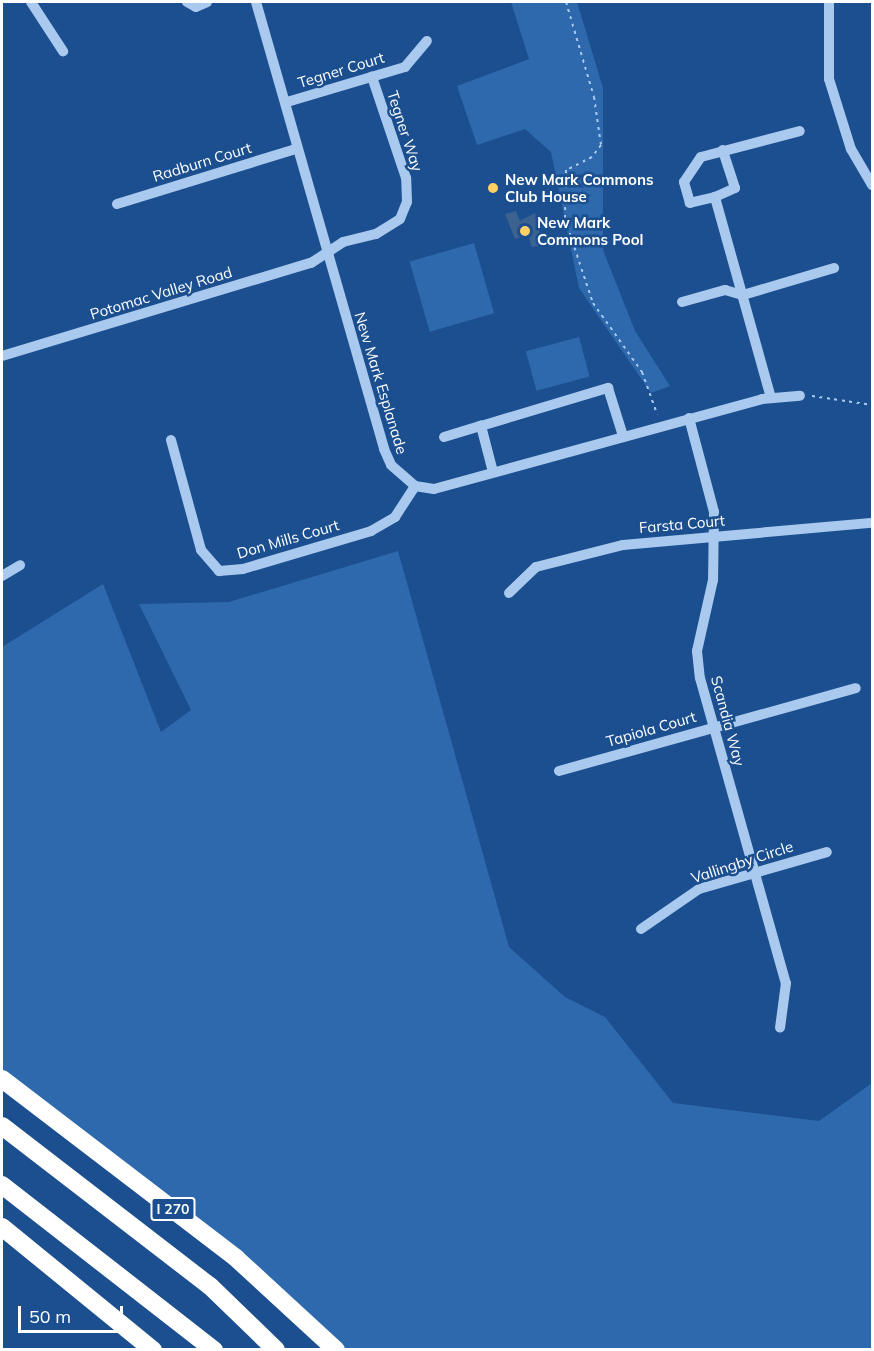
<!DOCTYPE html>
<html>
<head>
<meta charset="utf-8">
<style>
  body { margin:0 }
  #map { position:relative; width:874px; height:1351px; overflow:hidden; background:#1b4f8f; font-family:Mulish,sans-serif }
  div>[style] { position:absolute }
  .green>* { inset:0; background:#2e69ad; transform-origin:0 0 }
  .water>* { inset:0; background:#3c6290 }
  .path>* { height:2px; margin-top:-1px; transform-origin:0; background:repeating-linear-gradient(90deg,#a9c9ee 0 3px,transparent 0 7.5px) }
  .minor>* { height:10px; margin:-5px; padding:0 5px; transform-origin:5px; border-radius:5px; background:#a9c9ee }
  .highway>* { height:18px; margin:-9px; padding:0 9px; transform-origin:9px; border-radius:9px; background:#fff }
  .dots>* { width:16px; height:16px; translate:-50% -50%; box-sizing:border-box; border:3px solid #1b4f8f; border-radius:50% }
  span { translate:-50% -50%; white-space:nowrap; text-align:center; line-height:1.15; -webkit-text-stroke:5px #1b4f8f; paint-order:stroke }
  .shield-label span { padding:2px 4px; background:#1b4f8f; border:2px solid; border-radius:4px; -webkit-text-stroke-width:0 }
  .shield-label { font-size:14px; color:#fff; font-weight:700 }
  .street-label { font-size:15px; color:#fff }
  .poi-label { font-size:15px; color:#fff; font-weight:700 }
  .left { translate:0 -50%; text-align:left }
  .frame { position:absolute; inset:0; border:3px solid #fff; pointer-events:none }
  .scale { position:absolute; left:18px; top:1306px; width:105px; height:27px; box-sizing:border-box; border:3px solid #fff; border-top:0; padding-left:8px; font-size:18px; line-height:21px; white-space:nowrap; color:#fff; -webkit-text-stroke:4px #1b4f8f; paint-order:stroke }
</style>
</head>
<body>
<div id="map">
  <div class="green">
    <div style="clip-path:polygon(511px 2px,577px 2px,603px 88px,603px 250px,635px 331px,670px 386px,651px 393px,579px 288px,551px 152px,525px 129px,477px 145px,457px 86px,529px 59px)"></div>
    <div style="left:474px;top:243px;width:73px;height:67px;rotate:74deg"></div>
    <div style="left:579px;top:337px;width:41px;height:55px;rotate:75deg"></div>
    <div style="clip-path:polygon(398px 551px,509px 947px,565px 997px,605px 1017px,673px 1103px,819px 1121px,872px 1083px,872px 1349px,336px 1349px,2px 1079px,2px 647px,103px 584px,161px 732px,191px 710px,139px 604px,229px 602px)"></div>
  </div>
  <div class="water">
    <div style="clip-path:polygon(516px 211px,520px 221px,535px 213px,543px 245px,532px 247px,528px 235px,515px 239px,505px 214px)"></div>
  </div>
  <div class="path">
    <div style="left:566px;top:2px;width:99px;rotate:73.6deg"></div>
    <div style="left:594px;top:97px;width:49px;rotate:81.7deg"></div>
    <div style="left:601px;top:145px;width:15px;rotate:127deg"></div>
    <div style="left:592px;top:157px;width:29px;rotate:153deg"></div>
    <div style="left:566px;top:170px;width:49px;rotate:91.2deg"></div>
    <div style="left:565px;top:219px;width:89px;rotate:71.6deg"></div>
    <div style="left:593px;top:303px;width:85px;rotate:54.6deg"></div>
    <div style="left:642px;top:372px;width:45px;rotate:70.3deg"></div>
    <div style="left:812px;top:396px;width:61px;rotate:8.5deg"></div>
  </div>
  <div class="minor">
    <div style="left:31px;top:2px;width:59px;rotate:56.9deg"></div>
    <div style="left:187px;top:2px;width:10px;rotate:29deg"></div>
    <div style="left:196px;top:7px;width:12px;rotate:-24deg"></div>
    <div style="left:256px;top:2px;width:465px;rotate:74deg"></div>
    <div style="left:384px;top:449px;width:17px;rotate:66deg"></div>
    <div style="left:391px;top:465px;width:32px;rotate:41deg"></div>
    <div style="left:415px;top:486px;width:19px;rotate:9deg"></div>
    <div style="left:434px;top:489px;width:340px;rotate:-15.3deg"></div>
    <div style="left:762px;top:399px;width:38px;rotate:-5deg"></div>
    <div style="left:829px;top:2px;width:77px;rotate:90deg"></div>
    <div style="left:829px;top:79px;width:73px;rotate:72.6deg"></div>
    <div style="left:851px;top:149px;width:42px;rotate:59.7deg"></div>
    <div style="left:287px;top:102px;width:123px;rotate:-16.5deg"></div>
    <div style="left:405px;top:67px;width:34px;rotate:-50deg"></div>
    <div style="left:715px;top:197px;width:22px;rotate:-24deg"></div>
    <div style="left:735px;top:188px;width:40px;rotate:-108deg"></div>
    <div style="left:117px;top:204px;width:187px;rotate:-17.1deg"></div>
    <div style="left:682px;top:302px;width:45px;rotate:-15.6deg"></div>
    <div style="left:725px;top:290px;width:19px;rotate:16deg"></div>
    <div style="left:743px;top:295px;width:95px;rotate:-16.5deg"></div>
    <div style="left:2px;top:356px;width:323px;rotate:-16.8deg"></div>
    <div style="left:311px;top:263px;width:38px;rotate:-33deg"></div>
    <div style="left:343px;top:242px;width:34px;rotate:-14deg"></div>
    <div style="left:376px;top:234px;width:28px;rotate:-32deg"></div>
    <div style="left:400px;top:219px;width:18px;rotate:-68deg"></div>
    <div style="left:407px;top:202px;width:24px;rotate:-92deg"></div>
    <div style="left:406px;top:178px;width:107px;rotate:-108.6deg"></div>
    <div style="left:771px;top:398px;width:209px;rotate:-105.6deg"></div>
    <div style="left:715px;top:197px;width:26px;rotate:167deg"></div>
    <div style="left:690px;top:203px;width:22px;rotate:-106deg"></div>
    <div style="left:684px;top:182px;width:30px;rotate:-56deg"></div>
    <div style="left:701px;top:157px;width:102px;rotate:-14.7deg"></div>
    <div style="left:689px;top:418px;width:97px;rotate:75.1deg"></div>
    <div style="left:714px;top:512px;width:68px;rotate:90.8deg"></div>
    <div style="left:713px;top:580px;width:73px;rotate:102.7deg"></div>
    <div style="left:697px;top:651px;width:27px;rotate:84deg"></div>
    <div style="left:700px;top:678px;width:317px;rotate:74.3deg"></div>
    <div style="left:786px;top:983px;width:45px;rotate:97.6deg"></div>
    <div style="left:444px;top:437px;width:39px;rotate:-17deg"></div>
    <div style="left:171px;top:440px;width:114px;rotate:74.7deg"></div>
    <div style="left:201px;top:550px;width:28px;rotate:49deg"></div>
    <div style="left:219px;top:571px;width:24px;rotate:-5deg"></div>
    <div style="left:243px;top:569px;width:134px;rotate:-16.5deg"></div>
    <div style="left:371px;top:531px;width:28px;rotate:-30deg"></div>
    <div style="left:395px;top:517px;width:37px;rotate:-57deg"></div>
    <div style="left:493px;top:472px;width:48px;rotate:-104.6deg"></div>
    <div style="left:481px;top:426px;width:133px;rotate:-16.7deg"></div>
    <div style="left:608px;top:388px;width:50px;rotate:72.6deg"></div>
    <div style="left:2px;top:576px;width:21px;rotate:-31deg"></div>
    <div style="left:509px;top:593px;width:37px;rotate:-44deg"></div>
    <div style="left:536px;top:567px;width:90px;rotate:-14.2deg"></div>
    <div style="left:623px;top:545px;width:249px;rotate:-5.1deg"></div>
    <div style="left:559px;top:771px;width:308px;rotate:-15.6deg"></div>
    <div style="left:641px;top:929px;width:70px;rotate:-34.6deg"></div>
    <div style="left:699px;top:889px;width:133px;rotate:-16.1deg"></div>
  </div>
  <div class="highway">
    <div style="left:2px;top:1079px;width:295px;rotate:37.4deg"></div>
    <div style="left:236px;top:1258px;width:136px;rotate:42.6deg"></div>
    <div style="left:2px;top:1126px;width:262px;rotate:37.6deg"></div>
    <div style="left:210px;top:1286px;width:92px;rotate:44.1deg"></div>
    <div style="left:2px;top:1185px;width:269px;rotate:37.9deg"></div>
    <div style="left:2px;top:1227px;width:195px;rotate:39.2deg"></div>
  </div>
  <div class="dots">
    <div style="left:493px;top:188px;background:#ffd166"></div>
    <div style="left:525px;top:231px;background:#ffd166"></div>
  </div>
  <div class="shield-label">
    <span style="left:173px;top:1209px">I 270</span>
  </div>
  <div class="street-label">
    <span style="left:341px;top:70px;rotate:-17deg">Tegner Court</span>
    <span style="left:405px;top:131px;rotate:72deg">Tegner Way</span>
    <span style="left:202px;top:162px;rotate:-17deg">Radburn Court</span>
    <span style="left:161px;top:293px;rotate:-17deg">Potomac Valley Road</span>
    <span style="left:381px;top:383px;rotate:73deg">New Mark Esplanade</span>
    <span style="left:682px;top:524px;rotate:-5deg">Farsta Court</span>
    <span style="left:288px;top:539px;rotate:-16deg">Don Mills Court</span>
    <span style="left:728px;top:721px;rotate:75deg">Scandia Way</span>
    <span style="left:651px;top:729px;rotate:-16deg">Tapiola Court</span>
    <span style="left:742px;top:862px;rotate:-18deg">Vallingby Circle</span>
  </div>
  <div class="poi-label">
    <span class="left" style="left:505px;top:188px">New Mark Commons<br>Club House</span>
    <span class="left" style="left:537px;top:231px">New Mark<br>Commons Pool</span>
  </div>
  <div class="frame"></div>
  <div class="scale">50 m</div>
</div>
</body>
</html>
